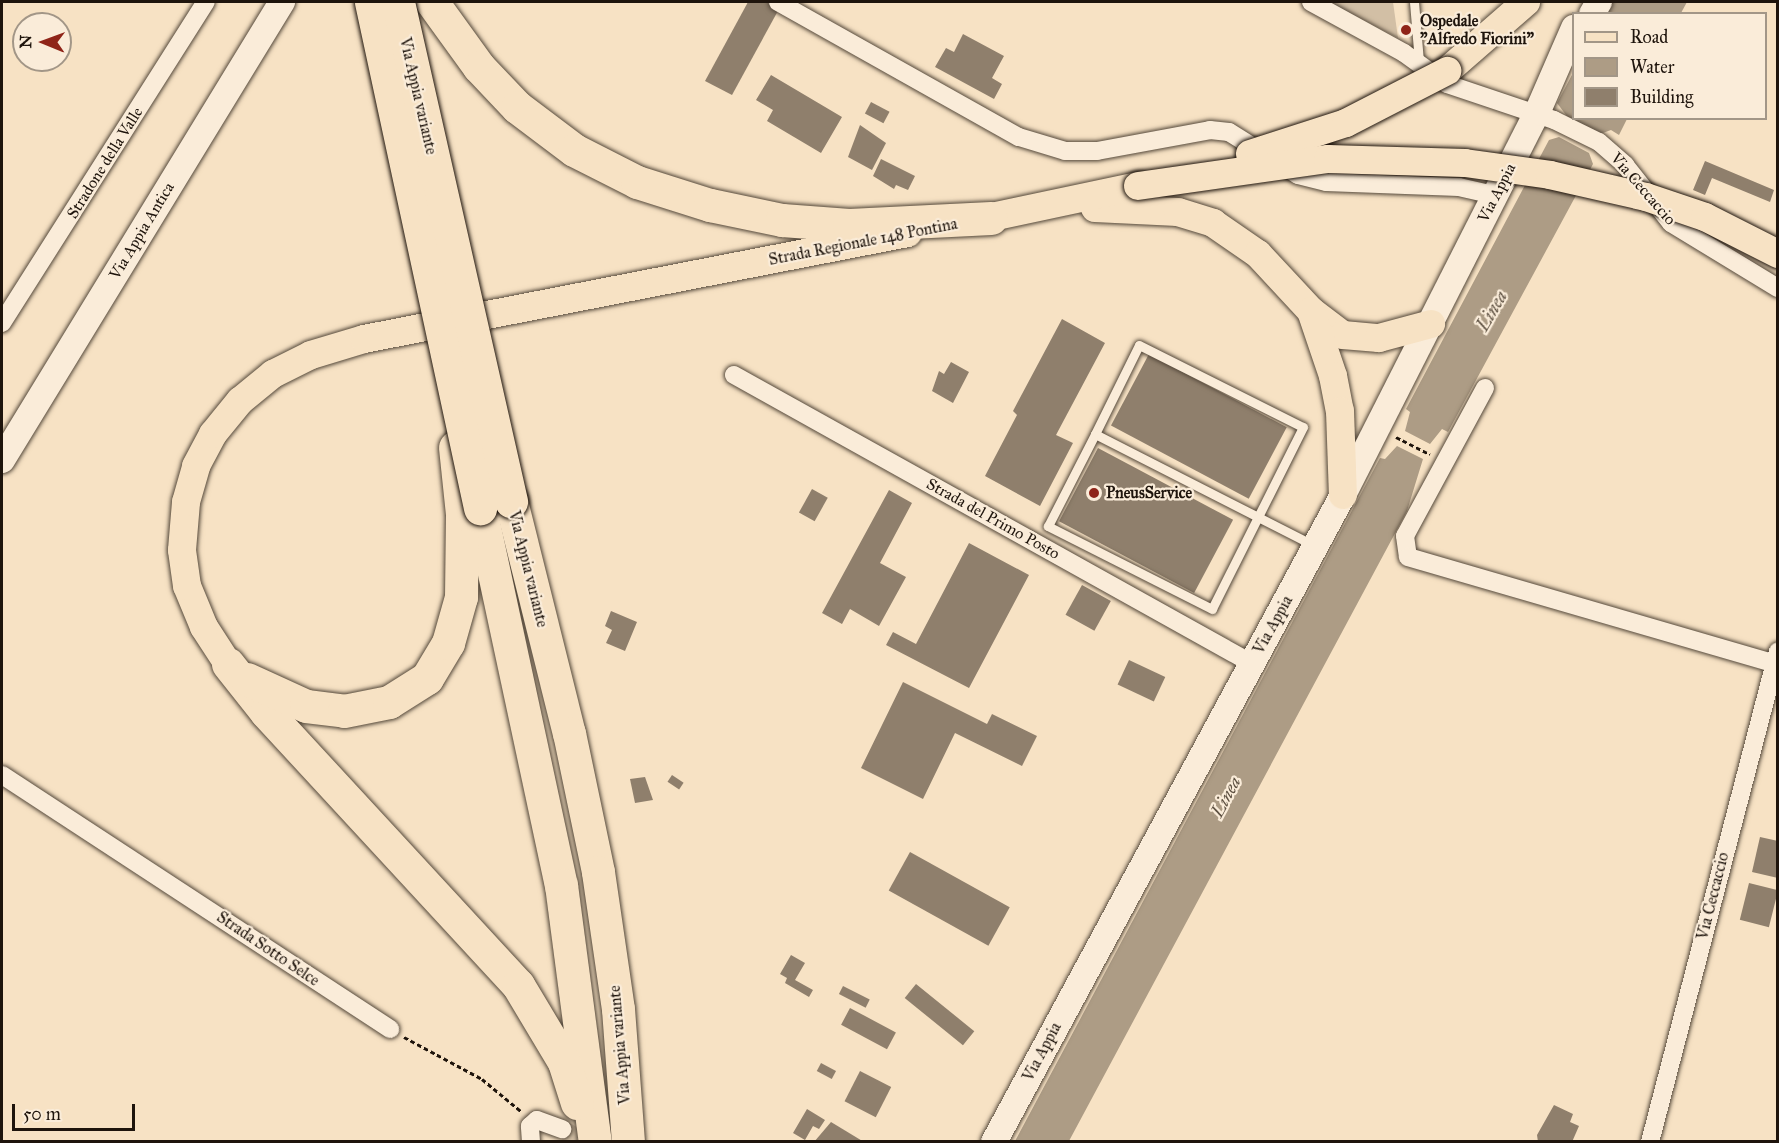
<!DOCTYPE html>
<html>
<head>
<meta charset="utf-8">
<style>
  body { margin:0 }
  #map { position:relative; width:1779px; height:1143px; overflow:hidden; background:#f7e2c4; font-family:"IM FELL Great Primer",serif }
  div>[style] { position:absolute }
  .green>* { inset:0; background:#d2bfa5 }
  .water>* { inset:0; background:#ad9c85 }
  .building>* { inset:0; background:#8f7f6c; transform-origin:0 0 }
  .street-tunnel>* { height:18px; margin-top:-9px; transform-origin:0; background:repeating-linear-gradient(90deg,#d6c3a8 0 18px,transparent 0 27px) }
  .path>* { height:3px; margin-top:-1.5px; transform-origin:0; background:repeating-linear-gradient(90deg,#1e140c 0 4.5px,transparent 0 7.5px) }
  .roads { filter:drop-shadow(0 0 2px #54483a) drop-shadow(0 0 2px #54483a) }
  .lane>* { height:9px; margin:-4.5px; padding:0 4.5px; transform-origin:4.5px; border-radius:4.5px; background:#faecd9 }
  .street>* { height:18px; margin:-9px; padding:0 9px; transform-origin:9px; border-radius:9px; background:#faecd9 }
  .secondary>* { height:26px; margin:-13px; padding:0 13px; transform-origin:13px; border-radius:13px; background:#faecd9 }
  .primary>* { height:28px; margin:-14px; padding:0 14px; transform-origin:14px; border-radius:14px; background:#f7e2c4 }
  .highway>* { height:33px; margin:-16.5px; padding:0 16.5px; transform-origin:16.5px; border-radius:16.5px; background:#f7e2c4 }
  .bridges { filter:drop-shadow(0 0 2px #1e140c) drop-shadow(0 0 2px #1e140c) }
  .primary-bridge>* { height:28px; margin:-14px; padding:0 14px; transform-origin:14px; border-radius:14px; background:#f7e2c4 }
  .highway-bridge>* { height:33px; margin:-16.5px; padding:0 16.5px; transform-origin:16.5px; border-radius:16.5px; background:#f7e2c4 }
  .dots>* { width:16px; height:16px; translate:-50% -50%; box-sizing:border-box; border:3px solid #faecd9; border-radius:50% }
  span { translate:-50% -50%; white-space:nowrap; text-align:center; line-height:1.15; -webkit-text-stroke:4.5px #faecd9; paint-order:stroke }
  .poi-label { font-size:16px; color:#1e140c; font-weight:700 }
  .left { translate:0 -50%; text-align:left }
  .street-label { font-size:16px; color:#1e140c }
  .water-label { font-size:18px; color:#5e5142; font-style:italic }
  .frame { position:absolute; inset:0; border:3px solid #1e140c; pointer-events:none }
  .legend { position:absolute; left:1572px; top:12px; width:195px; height:108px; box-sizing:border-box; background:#faecd9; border:2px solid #a29687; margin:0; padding:8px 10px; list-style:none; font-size:18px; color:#1e140c }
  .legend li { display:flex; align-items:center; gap:12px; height:30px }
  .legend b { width:30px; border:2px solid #a29687 }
  .north { position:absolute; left:12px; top:12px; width:60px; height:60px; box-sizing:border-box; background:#faecd9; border:2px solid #a29687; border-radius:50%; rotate:271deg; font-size:16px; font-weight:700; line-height:24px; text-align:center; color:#1e140c }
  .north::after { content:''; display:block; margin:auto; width:21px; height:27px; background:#8f2418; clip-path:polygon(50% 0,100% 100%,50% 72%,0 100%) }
  .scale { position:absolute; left:12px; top:1104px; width:123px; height:27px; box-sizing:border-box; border:3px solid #1e140c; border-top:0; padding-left:8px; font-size:18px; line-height:21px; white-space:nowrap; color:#1e140c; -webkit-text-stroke:4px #faecd9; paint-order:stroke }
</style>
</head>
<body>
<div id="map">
  <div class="green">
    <div style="clip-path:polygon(1329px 2px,1393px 2px,1398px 38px)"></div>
  </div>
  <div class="water">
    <div style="clip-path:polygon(1612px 2px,1687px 2px,1681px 13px,1605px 14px)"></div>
    <div style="clip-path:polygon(1573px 73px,1574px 118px,1627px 119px,1619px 135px,1611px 130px,1600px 134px,1569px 119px,1557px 103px)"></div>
    <div style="clip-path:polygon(1559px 137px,1589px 153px,1593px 164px,1448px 432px,1442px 429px,1430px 444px,1405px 431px,1410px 412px,1406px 409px,1549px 140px)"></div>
    <div style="clip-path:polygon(1397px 446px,1423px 459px,1407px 511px,1069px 1141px,1015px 1141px,1380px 458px,1385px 459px)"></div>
  </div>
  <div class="building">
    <div style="clip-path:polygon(748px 2px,766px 2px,779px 9px,732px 95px,705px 81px)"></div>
    <div style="clip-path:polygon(963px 34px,1004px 56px,992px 78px,1002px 84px,994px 99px,935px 67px,946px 48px,954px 52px)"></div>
    <div style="clip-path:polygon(771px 75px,842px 117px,821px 153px,767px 121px,773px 110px,756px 100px)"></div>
    <div style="left:871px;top:102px;width:21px;height:13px;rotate:28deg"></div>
    <div style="clip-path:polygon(860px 125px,886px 143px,872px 170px,848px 157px)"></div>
    <div style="clip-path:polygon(881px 159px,915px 176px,908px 190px,896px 185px,894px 189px,873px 176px)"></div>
    <div style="clip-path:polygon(1705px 161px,1774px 190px,1770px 202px,1712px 178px,1705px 195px,1693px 190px)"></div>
    <div style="clip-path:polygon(1062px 319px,1105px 343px,1056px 435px,1073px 443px,1040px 506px,985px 476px,1017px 415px,1013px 411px)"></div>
    <div style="left:1149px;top:354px;width:156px;height:81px;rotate:28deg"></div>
    <div style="clip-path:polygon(951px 362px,969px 372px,953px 403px,932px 391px,939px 371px,944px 374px)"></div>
    <div style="left:1098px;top:448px;width:153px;height:83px;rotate:28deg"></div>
    <div style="left:812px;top:489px;width:18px;height:27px;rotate:29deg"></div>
    <div style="clip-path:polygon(889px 490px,912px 503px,880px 563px,906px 577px,879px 626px,850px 609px,842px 624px,822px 613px)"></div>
    <div style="clip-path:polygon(969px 543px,1029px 575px,969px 688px,886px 645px,893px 632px,916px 644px)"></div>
    <div style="left:1082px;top:585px;width:33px;height:34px;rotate:29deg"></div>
    <div style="clip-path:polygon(611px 611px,637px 622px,625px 651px,606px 643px,612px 630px,605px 626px)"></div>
    <div style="left:1129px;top:660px;width:40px;height:27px;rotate:25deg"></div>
    <div style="clip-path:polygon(903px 682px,987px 724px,992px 714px,1037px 736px,1022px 766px,955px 733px,923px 799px,861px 768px)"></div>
    <div style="left:672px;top:775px;width:14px;height:8px;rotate:34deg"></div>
    <div style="clip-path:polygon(645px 777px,653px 800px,635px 803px,630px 779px)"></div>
    <div style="clip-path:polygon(1760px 837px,1778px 841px,1778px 878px,1752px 872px)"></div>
    <div style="left:910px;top:852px;width:114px;height:44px;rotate:29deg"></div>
    <div style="left:1749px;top:883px;width:30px;height:38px;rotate:14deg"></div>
    <div style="clip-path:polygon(791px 955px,805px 963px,795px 980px,813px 990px,809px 997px,785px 983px,787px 978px,780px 974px)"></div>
    <div style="left:916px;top:984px;width:75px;height:18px;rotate:39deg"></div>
    <div style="left:843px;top:986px;width:30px;height:9px;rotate:27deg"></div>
    <div style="left:850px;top:1008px;width:52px;height:19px;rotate:28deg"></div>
    <div style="left:821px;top:1063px;width:17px;height:9px;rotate:28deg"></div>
    <div style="left:860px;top:1071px;width:35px;height:34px;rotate:27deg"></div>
    <div style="clip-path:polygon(1554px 1105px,1573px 1114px,1570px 1122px,1579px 1126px,1572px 1142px,1538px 1142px,1537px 1135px)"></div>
    <div style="clip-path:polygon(807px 1109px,825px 1120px,819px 1129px,813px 1126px,805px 1140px,793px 1133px)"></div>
    <div style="clip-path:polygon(831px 1122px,864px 1142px,814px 1142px)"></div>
  </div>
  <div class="street-tunnel">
    <div style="left:562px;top:1129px;width:26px;rotate:29deg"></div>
  </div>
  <div class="path">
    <div style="left:1396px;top:437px;width:38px;rotate:27deg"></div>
    <div style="left:404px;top:1037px;width:89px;rotate:28.3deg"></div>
    <div style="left:482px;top:1079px;width:52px;rotate:39.5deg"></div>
  </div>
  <div class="roads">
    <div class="lane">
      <div style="left:1414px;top:2px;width:60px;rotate:85.2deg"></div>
      <div style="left:1095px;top:434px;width:99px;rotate:-63.7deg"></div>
      <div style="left:1139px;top:345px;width:183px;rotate:26.6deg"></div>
      <div style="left:1303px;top:427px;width:203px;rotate:116.6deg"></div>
      <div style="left:1212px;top:609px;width:184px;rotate:-153.2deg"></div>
      <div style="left:1048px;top:526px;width:103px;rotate:-62.9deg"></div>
      <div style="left:1095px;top:434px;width:183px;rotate:27deg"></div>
      <div style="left:1258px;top:517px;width:64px;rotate:27deg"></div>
    </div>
    <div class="street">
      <div style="left:778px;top:2px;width:276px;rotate:29.3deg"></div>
      <div style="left:1019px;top:137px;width:48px;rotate:16.9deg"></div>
      <div style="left:1065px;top:151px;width:32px"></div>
      <div style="left:1097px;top:151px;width:115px;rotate:-10.5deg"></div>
      <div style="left:1210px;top:130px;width:19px;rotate:6deg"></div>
      <div style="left:1229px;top:132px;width:81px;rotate:31.9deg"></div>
      <div style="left:1298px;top:175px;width:29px;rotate:14deg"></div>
      <div style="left:1326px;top:182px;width:133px;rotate:2.2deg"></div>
      <div style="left:1459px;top:187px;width:37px;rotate:13deg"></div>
      <div style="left:1311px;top:2px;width:106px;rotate:28.7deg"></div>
      <div style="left:1404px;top:53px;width:53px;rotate:35.8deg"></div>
      <div style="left:1447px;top:84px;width:113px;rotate:18.6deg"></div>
      <div style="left:1554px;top:120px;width:50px;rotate:26.1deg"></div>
      <div style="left:1599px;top:142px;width:35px;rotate:41deg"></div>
      <div style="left:1625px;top:165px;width:74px;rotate:51.6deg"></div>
      <div style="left:1671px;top:223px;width:125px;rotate:31.3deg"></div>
      <div style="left:2px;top:323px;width:380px;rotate:-57.6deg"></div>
      <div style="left:734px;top:375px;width:592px;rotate:29.12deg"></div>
      <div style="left:1485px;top:388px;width:168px;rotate:118.4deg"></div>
      <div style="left:1405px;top:536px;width:21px;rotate:82deg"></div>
      <div style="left:1408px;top:557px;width:381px;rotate:16.2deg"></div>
      <div style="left:2px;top:775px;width:464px;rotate:33.2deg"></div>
      <div style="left:531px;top:1142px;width:16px;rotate:-94deg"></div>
      <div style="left:530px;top:1126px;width:9px;rotate:-41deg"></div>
      <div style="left:537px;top:1120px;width:27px;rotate:20deg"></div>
      <div style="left:1650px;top:1142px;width:507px;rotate:-75.39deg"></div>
    </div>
    <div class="secondary">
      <div style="left:1592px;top:14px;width:14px;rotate:-60deg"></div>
      <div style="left:2px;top:460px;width:537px;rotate:-58.56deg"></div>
      <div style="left:994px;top:1142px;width:735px;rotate:-61.66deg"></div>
      <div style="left:1343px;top:495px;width:428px;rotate:-63.1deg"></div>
      <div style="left:1537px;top:113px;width:93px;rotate:-66.5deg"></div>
    </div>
    <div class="primary">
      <div style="left:1447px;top:71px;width:105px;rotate:-41.1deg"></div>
      <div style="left:1095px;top:208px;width:83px;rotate:2.8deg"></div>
      <div style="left:1178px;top:212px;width:37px;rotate:17deg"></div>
      <div style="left:1213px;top:223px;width:55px;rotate:34.6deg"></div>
      <div style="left:1258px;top:254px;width:78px;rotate:47.1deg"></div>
      <div style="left:1311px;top:311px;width:40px;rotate:37deg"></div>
      <div style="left:1343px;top:335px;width:36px;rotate:5deg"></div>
      <div style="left:1379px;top:338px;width:54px;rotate:-15.1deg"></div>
      <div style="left:968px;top:222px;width:174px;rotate:-12deg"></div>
      <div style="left:1311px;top:311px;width:69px;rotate:71.3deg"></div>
      <div style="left:1333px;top:376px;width:36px;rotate:79deg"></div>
      <div style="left:1340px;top:411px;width:84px;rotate:88deg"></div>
      <div style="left:228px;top:664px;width:44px;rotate:-123deg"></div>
      <div style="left:204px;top:627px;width:44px;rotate:-112.5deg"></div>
      <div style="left:187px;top:586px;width:36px;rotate:-98deg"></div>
      <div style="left:182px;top:550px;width:48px;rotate:-85.2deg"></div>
      <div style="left:186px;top:502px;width:37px;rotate:-74deg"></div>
      <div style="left:196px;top:466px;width:36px;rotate:-62deg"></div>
      <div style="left:213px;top:434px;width:43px;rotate:-50.7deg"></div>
      <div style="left:240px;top:401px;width:43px;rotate:-39.3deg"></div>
      <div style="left:273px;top:374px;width:42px;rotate:-26.6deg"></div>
      <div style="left:311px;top:355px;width:55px;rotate:-16.8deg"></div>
      <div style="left:364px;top:339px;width:554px;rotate:-11.03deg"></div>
    </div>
    <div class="highway">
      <div style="left:432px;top:2px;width:80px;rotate:54.1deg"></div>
      <div style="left:479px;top:67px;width:55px;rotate:46.5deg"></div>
      <div style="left:517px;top:107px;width:71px;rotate:37deg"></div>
      <div style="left:574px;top:150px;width:71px;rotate:26.9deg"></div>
      <div style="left:637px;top:182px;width:77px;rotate:17.5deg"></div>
      <div style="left:710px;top:205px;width:74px;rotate:11.8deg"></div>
      <div style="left:782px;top:220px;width:67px;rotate:4.3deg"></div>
      <div style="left:849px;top:225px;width:142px;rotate:-2.8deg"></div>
      <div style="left:511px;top:501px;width:239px;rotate:76deg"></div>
      <div style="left:569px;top:733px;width:142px;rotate:78.2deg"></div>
      <div style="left:598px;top:872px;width:138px;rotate:81.7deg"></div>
      <div style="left:618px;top:1009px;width:133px;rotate:85.7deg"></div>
      <div style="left:480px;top:508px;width:386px;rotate:77.9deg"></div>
      <div style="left:561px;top:885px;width:259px;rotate:82.5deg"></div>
      <div style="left:228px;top:664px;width:61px;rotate:51.6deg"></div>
      <div style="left:266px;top:712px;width:372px;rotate:47.3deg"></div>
      <div style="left:518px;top:985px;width:90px;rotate:59.1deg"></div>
      <div style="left:564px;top:1062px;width:43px;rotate:72.4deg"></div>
      <div style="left:247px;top:679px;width:65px;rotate:24.6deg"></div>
      <div style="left:306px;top:706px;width:38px;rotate:7deg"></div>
      <div style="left:344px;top:711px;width:46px;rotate:-11.3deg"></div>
      <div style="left:389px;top:702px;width:45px;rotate:-32.3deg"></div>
      <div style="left:427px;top:678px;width:41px;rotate:-59deg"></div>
      <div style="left:448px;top:643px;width:48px;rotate:-74.2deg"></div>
      <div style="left:461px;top:597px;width:83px;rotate:-89.3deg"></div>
      <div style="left:462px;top:514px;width:67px;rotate:-96deg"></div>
    </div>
  </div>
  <div class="bridges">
    <div class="primary-bridge">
      <div style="left:1250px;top:154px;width:101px;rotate:-17.9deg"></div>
      <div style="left:1346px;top:123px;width:114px;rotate:-27.2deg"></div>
      <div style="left:1138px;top:186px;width:192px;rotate:-8.1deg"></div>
      <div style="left:1328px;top:159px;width:137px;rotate:1.7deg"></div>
      <div style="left:1465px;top:163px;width:86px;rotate:8deg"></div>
      <div style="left:1550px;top:175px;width:98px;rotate:12.9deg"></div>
      <div style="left:1646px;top:197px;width:62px;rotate:18.7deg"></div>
      <div style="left:1705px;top:217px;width:82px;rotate:26.9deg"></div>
    </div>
    <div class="highway-bridge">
      <div style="left:371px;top:2px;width:518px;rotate:77.84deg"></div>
      <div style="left:398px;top:2px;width:512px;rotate:77.24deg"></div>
    </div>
  </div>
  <div class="dots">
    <div style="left:1406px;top:30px;background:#8f2418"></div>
    <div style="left:1094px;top:493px;background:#8f2418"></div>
  </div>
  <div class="poi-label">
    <span class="left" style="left:1420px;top:30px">Ospedale<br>"Alfredo Fiorini"</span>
    <span class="left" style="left:1106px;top:493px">PneusService</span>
  </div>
  <div class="street-label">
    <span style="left:418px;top:96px;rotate:77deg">Via Appia variante</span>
    <span style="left:105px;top:163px;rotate:-58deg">Stradone della Valle</span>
    <span style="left:1643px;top:189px;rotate:49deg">Via Ceccaccio</span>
    <span style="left:1497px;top:193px;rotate:-63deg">Via Appia</span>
    <span style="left:142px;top:231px;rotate:-59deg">Via Appia Antica</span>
    <span style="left:863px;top:242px;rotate:-11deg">Strada Regionale 148 Pontina</span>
    <span style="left:993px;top:519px;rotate:29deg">Strada del Primo Posto</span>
    <span style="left:528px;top:569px;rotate:76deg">Via Appia variante</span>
    <span style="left:1273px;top:625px;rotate:-61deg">Via Appia</span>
    <span style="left:1713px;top:896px;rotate:-76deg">Via Ceccaccio</span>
    <span style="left:268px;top:949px;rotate:34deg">Strada Sotto Selce</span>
    <span style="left:620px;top:1045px;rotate:-95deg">Via Appia variante</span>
    <span style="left:1042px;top:1052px;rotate:-62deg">Via Appia</span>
  </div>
  <div class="water-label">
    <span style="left:1492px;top:311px;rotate:-60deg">Linea</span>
    <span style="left:1226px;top:797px;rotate:-62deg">Linea</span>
  </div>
  <div class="frame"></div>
  <ul class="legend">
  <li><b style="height:8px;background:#f7e2c4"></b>Road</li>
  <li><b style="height:16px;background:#ad9c85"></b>Water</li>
  <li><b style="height:16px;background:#8f7f6c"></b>Building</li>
  </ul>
  <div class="north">N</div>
  <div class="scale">50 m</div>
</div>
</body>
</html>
